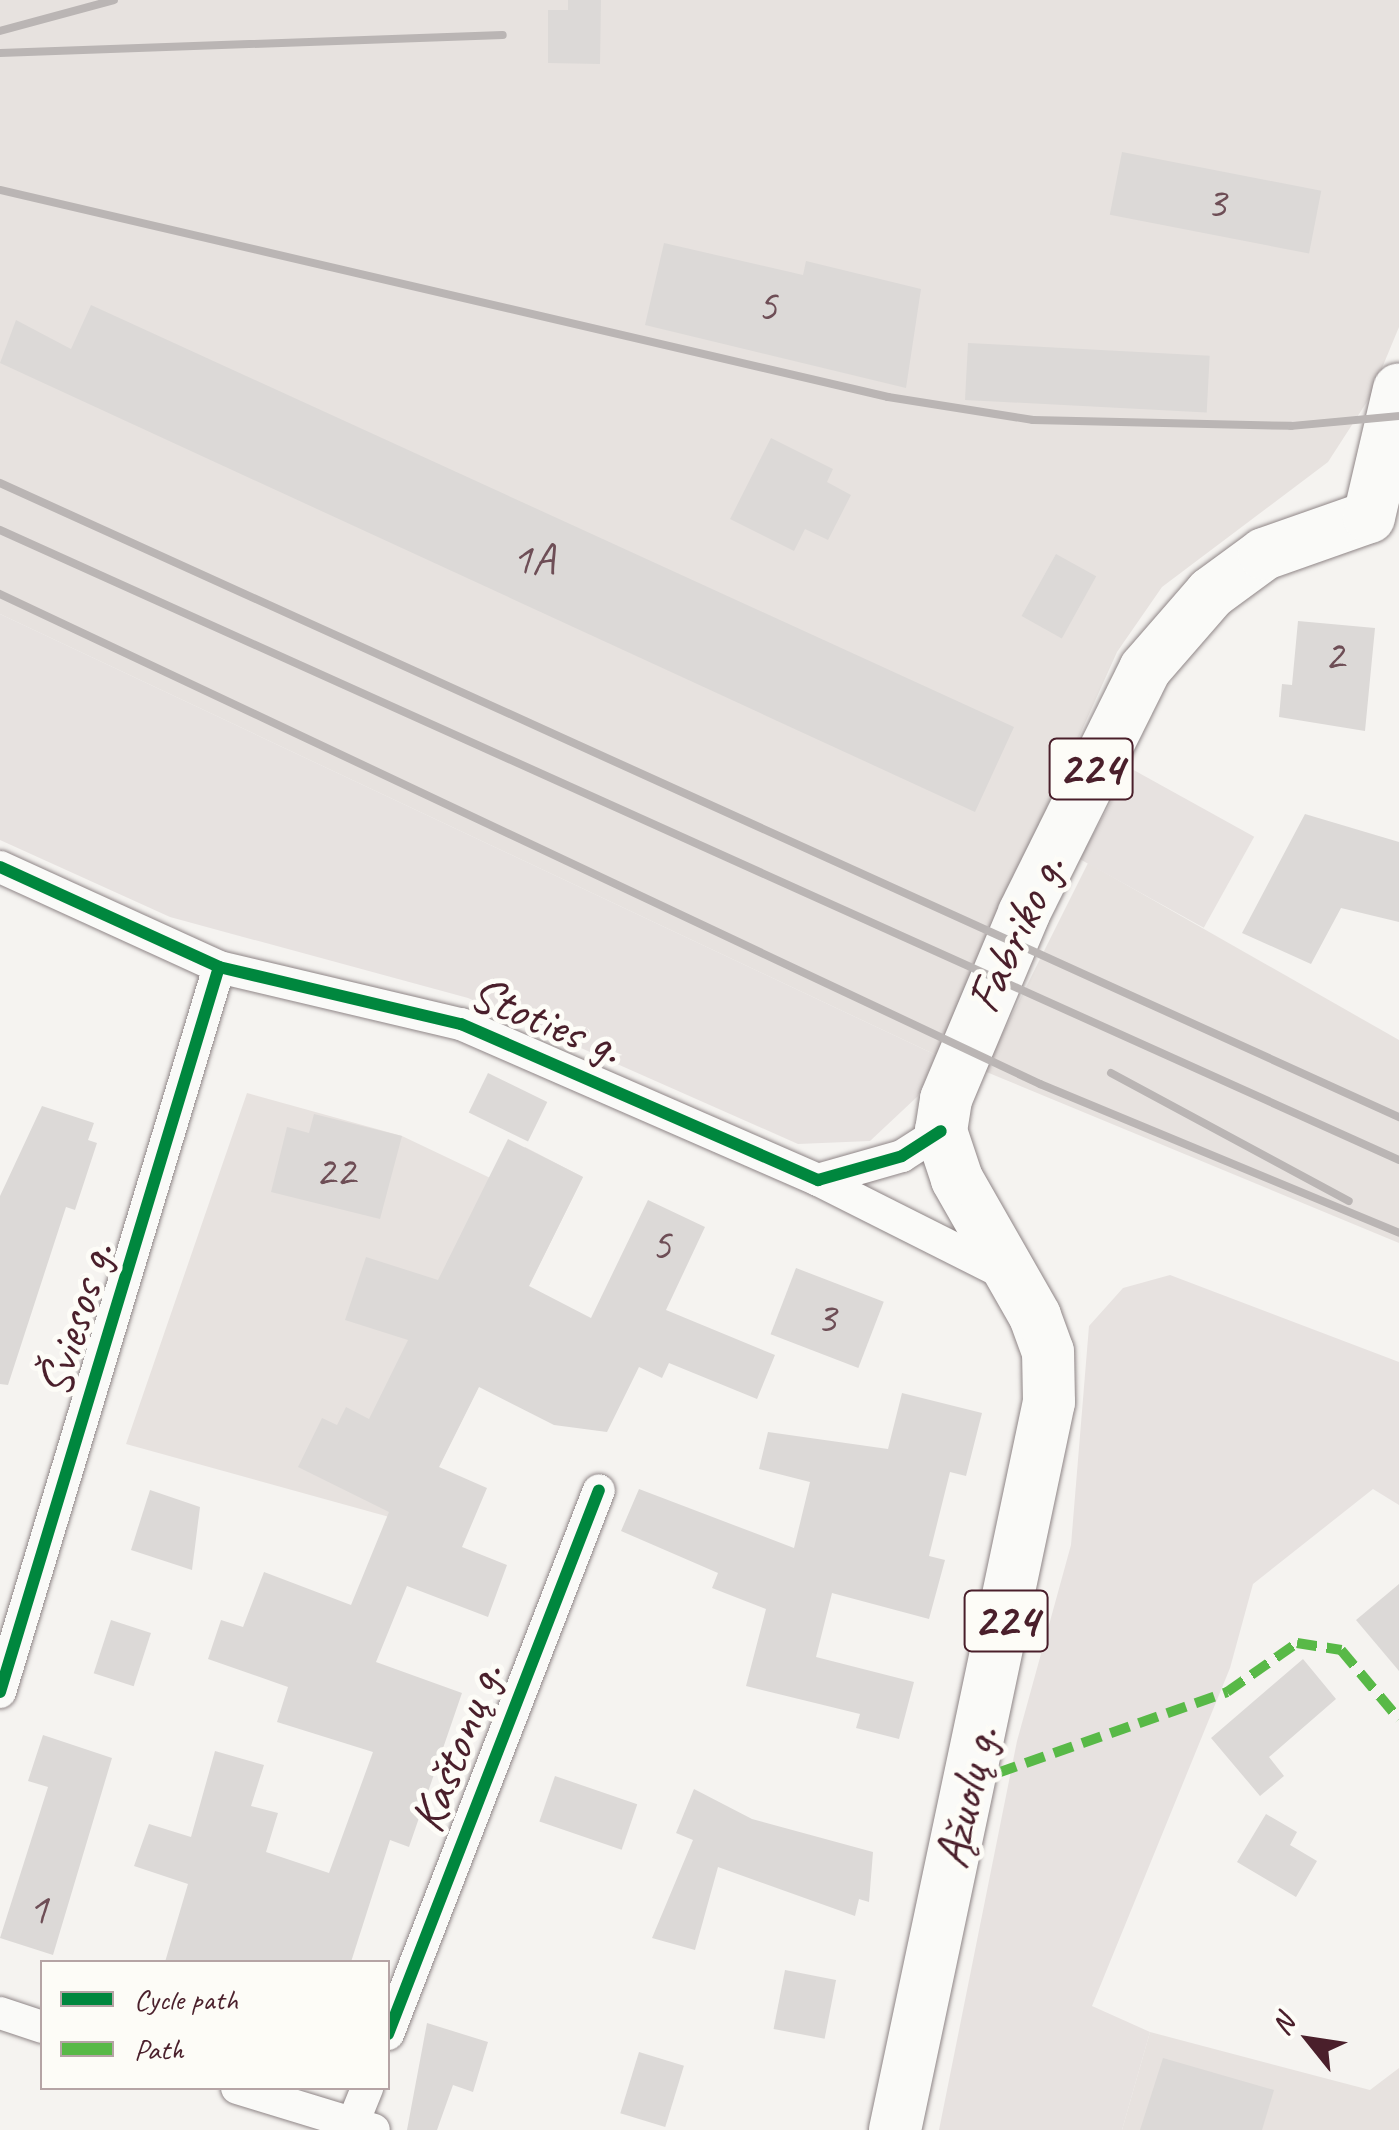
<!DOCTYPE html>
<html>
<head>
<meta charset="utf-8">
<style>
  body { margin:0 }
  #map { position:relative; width:1399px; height:2130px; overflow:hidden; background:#f5f3f0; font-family:Caveat,sans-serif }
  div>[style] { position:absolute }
  .built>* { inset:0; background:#e7e2df }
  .green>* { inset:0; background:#e7e2e0; transform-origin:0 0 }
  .building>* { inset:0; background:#dcd9d7; transform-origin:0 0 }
  .roads { filter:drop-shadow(0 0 2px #8f8687) drop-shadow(0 0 2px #8f8687) }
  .minor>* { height:32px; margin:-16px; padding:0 16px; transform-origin:16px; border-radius:16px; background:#fafaf8 }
  .primary>* { height:52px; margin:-26px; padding:0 26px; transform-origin:26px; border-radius:26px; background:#fafaf8 }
  .rail>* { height:8px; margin:-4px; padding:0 4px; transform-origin:4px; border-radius:4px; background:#bab5b4 }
  .quiet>* { height:10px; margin-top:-5px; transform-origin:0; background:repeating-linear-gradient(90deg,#58b947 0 20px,transparent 0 30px) }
  .cycleway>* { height:12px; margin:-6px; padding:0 6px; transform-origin:6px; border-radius:6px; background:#00873e }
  span { translate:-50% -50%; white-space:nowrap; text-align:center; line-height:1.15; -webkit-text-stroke:10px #fdfcf7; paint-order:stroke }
  .number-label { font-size:45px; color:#6e4e56 }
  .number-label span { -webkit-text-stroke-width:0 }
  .shield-label span { padding:2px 8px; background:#fdfcf7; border:2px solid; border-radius:8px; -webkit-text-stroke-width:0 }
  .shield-label { font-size:48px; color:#4a1f2b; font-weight:700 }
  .street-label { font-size:50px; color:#4a1f2b }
  .legend { position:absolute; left:40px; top:1960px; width:350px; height:130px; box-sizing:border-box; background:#fdfcf7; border:2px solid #b5a4a5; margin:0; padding:12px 18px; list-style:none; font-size:30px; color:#4a1f2b }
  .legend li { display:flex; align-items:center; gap:20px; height:50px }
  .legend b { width:50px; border:2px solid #b5a4a5 }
  .north { position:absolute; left:1259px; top:1990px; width:100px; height:100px; -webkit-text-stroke:8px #fdfcf7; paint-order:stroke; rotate:300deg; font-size:28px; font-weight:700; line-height:40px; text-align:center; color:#4a1f2b }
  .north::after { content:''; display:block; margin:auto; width:35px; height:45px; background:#4a1f2b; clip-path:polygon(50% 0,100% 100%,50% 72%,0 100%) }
</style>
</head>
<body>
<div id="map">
  <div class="built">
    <div style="clip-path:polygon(0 0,1399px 0,1399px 327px,1370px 397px,1328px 462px,1162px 587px,1117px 652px,936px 1055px,0 614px)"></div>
    <div style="clip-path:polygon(1088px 863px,1399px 1040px,1399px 1243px,984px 1071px)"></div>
    <div style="clip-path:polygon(247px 1093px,402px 1136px,505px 1185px,525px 1147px,583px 1177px,411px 1523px,126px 1444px)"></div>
    <div style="clip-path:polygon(1150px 2032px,1370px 2090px,1399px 2068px,1399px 2130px,1122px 2130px)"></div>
  </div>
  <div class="green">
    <div style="clip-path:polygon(0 614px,936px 1055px,918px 1096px,870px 1141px,798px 1144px,468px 998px,170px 917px,0 840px)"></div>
    <div style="left:1130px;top:768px;width:142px;height:104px;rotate:29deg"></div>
    <div style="clip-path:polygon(1170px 1275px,1399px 1362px,1399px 1505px,1373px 1489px,1253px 1584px,1230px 1668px,1092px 2006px,1150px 2032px,1122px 2130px,939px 2130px,1017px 1741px,1071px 1545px,1089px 1326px,1123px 1288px)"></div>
  </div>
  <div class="building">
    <div style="clip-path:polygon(568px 0,601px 0,600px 64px,548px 63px,548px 10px,568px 10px)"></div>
    <div style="left:1122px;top:152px;width:203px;height:64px;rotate:11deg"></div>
    <div style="clip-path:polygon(664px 243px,803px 275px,806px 261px,921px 289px,906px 388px,645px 325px)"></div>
    <div style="clip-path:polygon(91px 305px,1014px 727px,975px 812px,0 363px,16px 320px,71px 349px)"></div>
    <div style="left:968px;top:343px;width:242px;height:57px;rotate:3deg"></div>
    <div style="clip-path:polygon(771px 438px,833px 469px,827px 482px,851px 495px,828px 540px,805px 529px,794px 551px,730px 519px)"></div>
    <div style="left:1056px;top:554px;width:46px;height:71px;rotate:29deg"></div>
    <div style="clip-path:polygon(1298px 621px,1375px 628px,1365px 731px,1279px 717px,1282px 684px,1292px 685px)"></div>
    <div style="clip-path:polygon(1305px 814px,1399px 842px,1399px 922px,1341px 908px,1311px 964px,1242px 933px)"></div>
    <div style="left:488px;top:1073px;width:66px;height:44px;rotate:26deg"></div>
    <div style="clip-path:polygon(42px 1106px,94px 1123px,88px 1140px,97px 1143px,75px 1210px,66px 1207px,8px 1385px,0 1384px,0 1196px)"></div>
    <div style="clip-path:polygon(314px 1114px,402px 1136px,380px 1219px,271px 1192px,287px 1127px,309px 1133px)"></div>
    <div style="clip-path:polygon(508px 1139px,583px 1177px,529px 1286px,591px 1318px,648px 1200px,705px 1227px,666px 1310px,775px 1355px,757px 1399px,669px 1363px,662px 1378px,639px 1367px,607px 1432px,554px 1425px,479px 1387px,439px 1467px,487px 1488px,462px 1547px,507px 1565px,488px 1617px,407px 1586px,376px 1662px,462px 1693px,409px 1847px,390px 1840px,351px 1962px,165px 1962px,188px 1884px,134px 1866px,149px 1824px,191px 1837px,215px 1751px,264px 1765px,251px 1806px,278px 1813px,266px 1852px,329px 1873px,373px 1752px,277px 1722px,288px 1687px,208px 1659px,221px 1620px,243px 1627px,264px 1572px,351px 1605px,389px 1512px,298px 1467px,322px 1418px,337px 1425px,346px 1407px,369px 1419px,408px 1340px,345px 1320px,366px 1257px,438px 1280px)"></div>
    <div style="left:796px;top:1268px;width:94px;height:71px;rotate:21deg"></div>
    <div style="clip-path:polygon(902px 1393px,982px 1413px,966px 1476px,950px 1472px,929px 1556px,945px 1560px,929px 1619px,832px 1593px,816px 1657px,914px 1682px,899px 1739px,856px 1728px,860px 1714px,746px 1686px,766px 1609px,712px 1588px,718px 1573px,621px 1531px,639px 1489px,794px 1548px,810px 1482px,759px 1469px,768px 1432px,888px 1449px)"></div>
    <div style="clip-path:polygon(150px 1490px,200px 1507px,192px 1570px,131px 1550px)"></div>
    <div style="clip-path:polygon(1399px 1584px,1399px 1671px,1356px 1620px)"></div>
    <div style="left:111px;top:1620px;width:42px;height:56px;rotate:18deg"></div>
    <div style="clip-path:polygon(1303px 1659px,1336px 1699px,1269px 1757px,1284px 1776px,1260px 1796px,1211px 1738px)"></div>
    <div style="clip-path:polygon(43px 1735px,112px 1758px,53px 1955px,0 1938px,48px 1787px,28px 1781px)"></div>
    <div style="left:555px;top:1776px;width:87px;height:48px;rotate:19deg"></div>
    <div style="clip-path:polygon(694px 1789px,752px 1819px,873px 1852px,869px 1902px,859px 1899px,855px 1916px,718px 1867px,695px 1950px,652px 1938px,693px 1840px,676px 1833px)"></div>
    <div style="clip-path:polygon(1266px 1814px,1297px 1832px,1290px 1845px,1317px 1861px,1296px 1897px,1237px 1862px)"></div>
    <div style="left:785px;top:1970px;width:52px;height:60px;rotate:11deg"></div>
    <div style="clip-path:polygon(427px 2023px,488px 2042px,473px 2092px,453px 2085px,437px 2130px,407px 2130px)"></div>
    <div style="left:639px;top:2052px;width:47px;height:64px;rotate:17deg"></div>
    <div style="clip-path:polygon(1163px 2058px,1274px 2090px,1262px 2130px,1140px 2130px)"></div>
  </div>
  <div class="roads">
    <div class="minor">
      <div style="left:0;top:867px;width:241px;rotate:24.5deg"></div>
      <div style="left:219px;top:967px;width:249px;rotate:13.3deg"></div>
      <div style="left:461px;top:1024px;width:390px;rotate:23.6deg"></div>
      <div style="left:818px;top:1180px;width:87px;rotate:-15.9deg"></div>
      <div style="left:902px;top:1156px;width:46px;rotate:-32.7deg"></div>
      <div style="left:818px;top:1180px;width:216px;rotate:26.7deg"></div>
      <div style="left:0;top:1692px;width:757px;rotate:-73.19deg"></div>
      <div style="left:0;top:2013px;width:44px;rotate:18.4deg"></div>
      <div style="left:388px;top:2034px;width:583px;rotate:-68.8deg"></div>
      <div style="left:237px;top:2088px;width:143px;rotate:17deg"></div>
      <div style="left:353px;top:2123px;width:38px;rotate:-68deg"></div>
    </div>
    <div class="primary">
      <div style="left:895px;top:2130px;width:744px;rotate:-78.06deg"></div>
      <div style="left:1049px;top:1402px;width:50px;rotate:-91.1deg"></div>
      <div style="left:1048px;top:1352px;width:38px;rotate:-110deg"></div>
      <div style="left:1035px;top:1316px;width:158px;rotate:-119.7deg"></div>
      <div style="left:957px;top:1179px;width:51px;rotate:-108.4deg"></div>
      <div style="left:941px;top:1131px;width:32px;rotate:-81deg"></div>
      <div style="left:946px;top:1099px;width:202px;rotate:-67.2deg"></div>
      <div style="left:1024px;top:913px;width:272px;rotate:-63.6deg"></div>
      <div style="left:1145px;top:669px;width:101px;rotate:-49deg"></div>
      <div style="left:1211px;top:593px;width:66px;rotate:-36.3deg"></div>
      <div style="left:1264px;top:554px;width:111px;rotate:-19.4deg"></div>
      <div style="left:1369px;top:517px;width:131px;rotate:-76.8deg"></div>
    </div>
  </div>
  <div class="rail">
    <div style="left:0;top:31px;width:118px;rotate:-15.2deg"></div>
    <div style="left:0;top:53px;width:503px;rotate:-2.05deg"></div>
    <div style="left:0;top:190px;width:912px;rotate:13.12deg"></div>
    <div style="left:888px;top:397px;width:147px;rotate:9deg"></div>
    <div style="left:1033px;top:420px;width:258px;rotate:1.3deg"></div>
    <div style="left:1291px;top:426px;width:108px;rotate:-5.3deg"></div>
    <div style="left:0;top:483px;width:1536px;rotate:24.38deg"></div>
    <div style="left:0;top:530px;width:1534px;rotate:24.24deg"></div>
    <div style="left:0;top:594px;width:1150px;rotate:25.23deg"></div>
    <div style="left:1040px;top:1084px;width:389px;rotate:22.5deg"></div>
    <div style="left:1111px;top:1073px;width:270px;rotate:28.3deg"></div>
  </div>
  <div class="quiet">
    <div style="left:969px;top:1783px;width:274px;rotate:-19.4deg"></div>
    <div style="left:1227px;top:1692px;width:85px;rotate:-35deg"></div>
    <div style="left:1297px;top:1643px;width:45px;rotate:9deg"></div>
    <div style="left:1341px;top:1650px;width:90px;rotate:50deg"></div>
  </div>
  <div class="cycleway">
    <div style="left:0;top:867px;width:241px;rotate:24.5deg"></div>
    <div style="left:219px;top:967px;width:249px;rotate:13.3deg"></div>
    <div style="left:461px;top:1024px;width:390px;rotate:23.6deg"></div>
    <div style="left:818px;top:1180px;width:87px;rotate:-15.9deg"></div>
    <div style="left:902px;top:1156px;width:46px;rotate:-32.7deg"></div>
    <div style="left:0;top:1692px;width:757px;rotate:-73.19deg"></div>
    <div style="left:388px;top:2034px;width:583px;rotate:-68.8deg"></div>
  </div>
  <div class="number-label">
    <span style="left:1216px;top:203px">3</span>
    <span style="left:767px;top:306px">5</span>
    <span style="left:533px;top:559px">1A</span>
    <span style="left:1334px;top:655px">2</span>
    <span style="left:335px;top:1171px">22</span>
    <span style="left:661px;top:1245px">5</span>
    <span style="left:826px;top:1318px">3</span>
    <span style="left:38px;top:1909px">1</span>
  </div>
  <div class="shield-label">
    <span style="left:1091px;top:769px">224</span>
    <span style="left:1006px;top:1621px">224</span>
  </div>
  <div class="street-label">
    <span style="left:1015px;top:933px;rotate:-65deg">Fabriko g.</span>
    <span style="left:546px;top:1020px;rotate:22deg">Stoties g.</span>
    <span style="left:75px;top:1319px;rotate:-73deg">Šviesos g.</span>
    <span style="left:456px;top:1747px;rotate:-69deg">Kaštonų g.</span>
    <span style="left:966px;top:1797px;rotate:-77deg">Ąžuolų g.</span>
  </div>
  <ul class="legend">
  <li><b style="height:12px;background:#00873e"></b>Cycle path</li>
  <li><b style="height:12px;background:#58b947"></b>Path</li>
  </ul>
  <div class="north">N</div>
</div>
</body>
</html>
